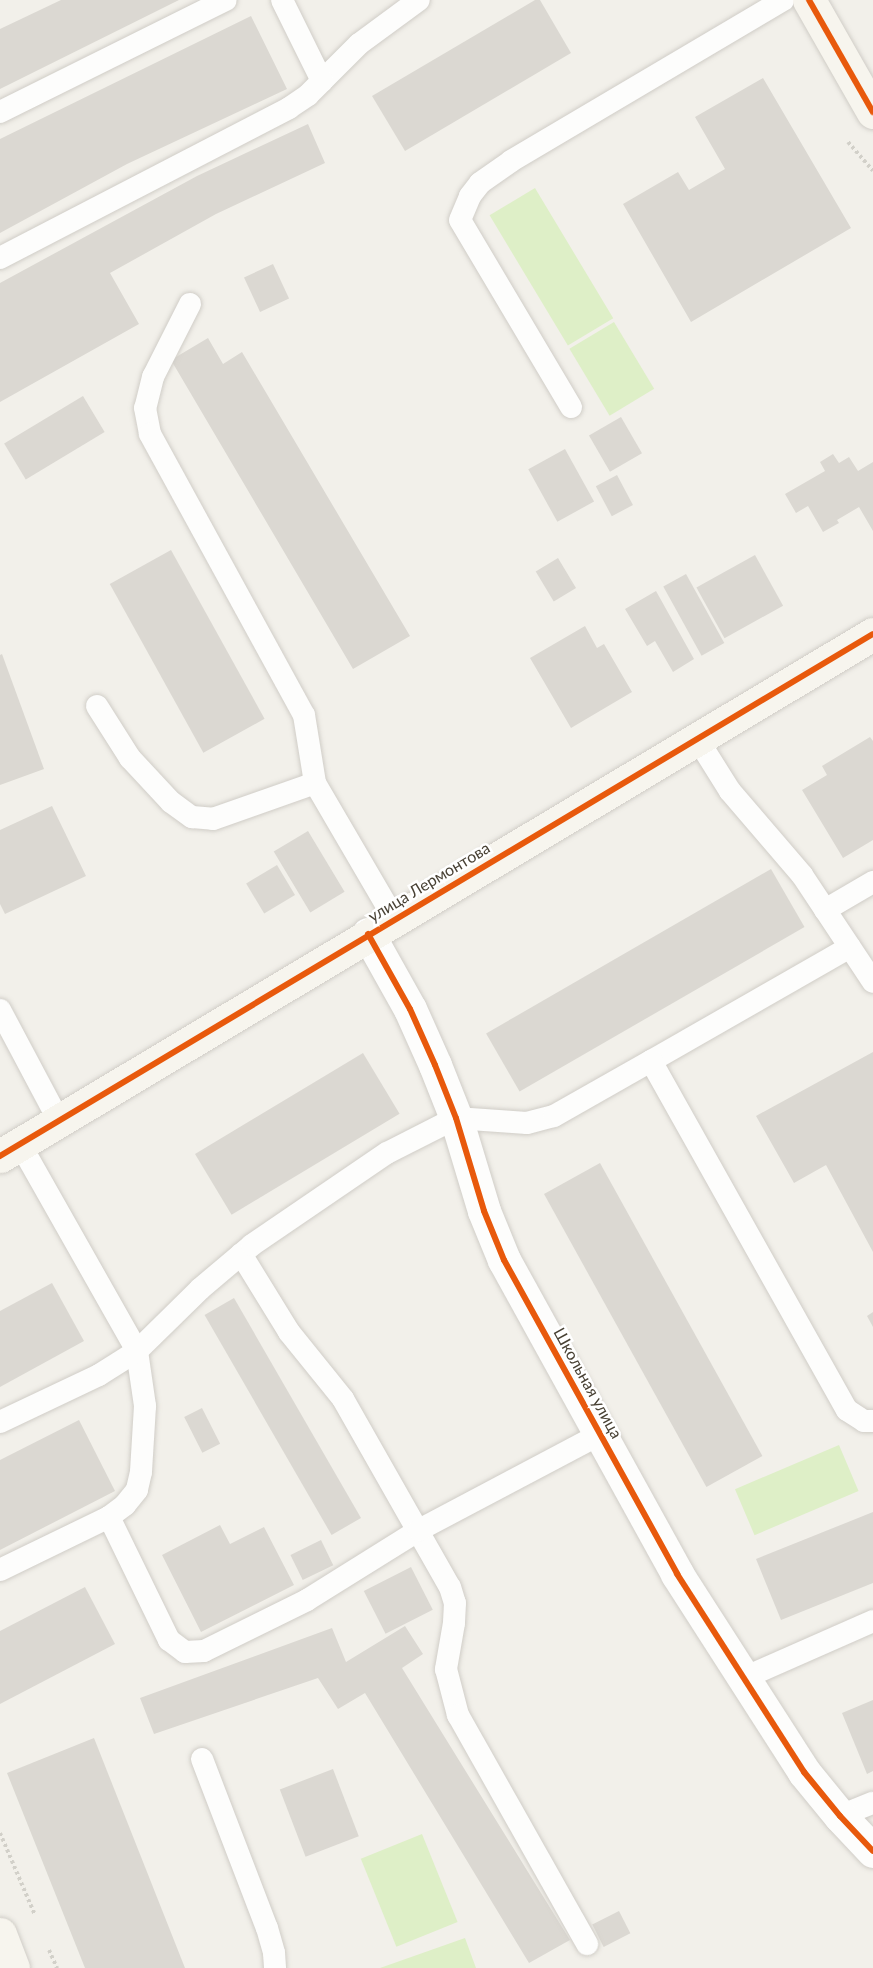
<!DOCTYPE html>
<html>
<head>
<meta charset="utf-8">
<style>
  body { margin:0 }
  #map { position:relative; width:873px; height:1968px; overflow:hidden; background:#f2f0ea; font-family:Lato,sans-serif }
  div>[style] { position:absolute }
  .green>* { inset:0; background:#deefc7; transform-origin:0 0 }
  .building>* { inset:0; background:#dbd8d2; transform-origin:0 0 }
  .path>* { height:4px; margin-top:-2px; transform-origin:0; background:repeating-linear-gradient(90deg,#d2d0c9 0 3px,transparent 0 6px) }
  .roads { filter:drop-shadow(0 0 2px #d0cdc7) drop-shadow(0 0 2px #d0cdc7) }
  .lane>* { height:22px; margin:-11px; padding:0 11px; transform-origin:11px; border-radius:11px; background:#fdfdfc }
  .street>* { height:33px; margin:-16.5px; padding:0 16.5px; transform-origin:16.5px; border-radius:16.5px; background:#fdfdfc }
  .secondary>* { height:33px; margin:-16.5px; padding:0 16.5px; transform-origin:16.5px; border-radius:16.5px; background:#f7f5ee }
  .cycleway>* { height:6px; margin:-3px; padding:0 3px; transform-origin:3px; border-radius:3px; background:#e8590c }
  span { translate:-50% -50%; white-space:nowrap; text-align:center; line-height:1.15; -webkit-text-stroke:5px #fff; paint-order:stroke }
  .street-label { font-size:16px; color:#484134 }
</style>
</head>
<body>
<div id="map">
  <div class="green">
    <div style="left:535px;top:188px;width:152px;height:53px;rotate:59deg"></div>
    <div style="left:614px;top:322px;width:78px;height:52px;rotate:59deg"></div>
    <div style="left:839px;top:1445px;width:50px;height:113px;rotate:67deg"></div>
    <div style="left:422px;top:1834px;width:95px;height:66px;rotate:68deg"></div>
    <div style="clip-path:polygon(465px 1938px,476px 1968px,380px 1968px)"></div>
  </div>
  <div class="building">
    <div style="clip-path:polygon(61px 0,179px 0,0 89px,0 29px)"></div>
    <div style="clip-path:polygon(535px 0,540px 0,571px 53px,405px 151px,372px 96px)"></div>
    <div style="clip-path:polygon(251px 16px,287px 89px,127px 164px,0 233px,0 139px)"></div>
    <div style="clip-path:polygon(763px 78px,851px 228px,691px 322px,623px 204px,678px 172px,689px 190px,725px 169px,695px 117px)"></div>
    <div style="clip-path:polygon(308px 124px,325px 163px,216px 214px,110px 273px,139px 324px,0 402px,0 283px,197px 176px)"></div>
    <div style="left:273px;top:264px;width:38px;height:32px;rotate:65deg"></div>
    <div style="clip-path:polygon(208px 338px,223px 364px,242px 352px,410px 636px,353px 669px,171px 360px)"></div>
    <div style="left:83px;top:396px;width:42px;height:92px;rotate:59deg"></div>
    <div style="left:621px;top:417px;width:42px;height:37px;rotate:60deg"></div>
    <div style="left:565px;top:449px;width:60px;height:42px;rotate:61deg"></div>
    <div style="clip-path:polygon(833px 454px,839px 463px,849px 457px,858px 471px,873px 462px,873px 531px,859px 507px,837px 520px,839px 523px,823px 532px,808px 506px,796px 513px,785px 494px,825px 471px,820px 462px)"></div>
    <div style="left:617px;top:475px;width:34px;height:24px;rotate:62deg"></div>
    <div style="left:171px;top:550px;width:193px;height:70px;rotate:61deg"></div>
    <div style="left:755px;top:555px;width:58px;height:67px;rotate:61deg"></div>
    <div style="left:558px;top:558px;width:35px;height:26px;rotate:59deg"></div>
    <div style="left:686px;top:574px;width:79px;height:26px;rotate:61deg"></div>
    <div style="clip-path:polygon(656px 591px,694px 659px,673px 672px,655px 641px,647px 646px,625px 609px)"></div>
    <div style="clip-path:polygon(585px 626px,597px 648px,604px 644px,632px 692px,571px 728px,530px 658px)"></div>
    <div style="clip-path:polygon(2px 654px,44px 769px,0 785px,0 655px)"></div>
    <div style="clip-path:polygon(870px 737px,873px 741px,873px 840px,843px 858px,802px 790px,827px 775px,822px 766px)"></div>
    <div style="clip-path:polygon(52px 806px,86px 876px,5px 914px,0 904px,0 830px)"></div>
    <div style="left:308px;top:831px;width:71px;height:40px;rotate:59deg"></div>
    <div style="left:277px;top:865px;width:35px;height:36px;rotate:59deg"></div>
    <div style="left:771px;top:869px;width:67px;height:329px;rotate:60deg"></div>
    <div style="clip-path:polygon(873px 1052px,873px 1252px,826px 1165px,794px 1183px,756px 1116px)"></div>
    <div style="left:363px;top:1053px;width:71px;height:196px;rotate:59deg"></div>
    <div style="left:600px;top:1163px;width:335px;height:64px;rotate:61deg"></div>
    <div style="clip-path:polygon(52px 1283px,84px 1341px,0 1387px,0 1311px)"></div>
    <div style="left:234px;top:1298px;width:254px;height:34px;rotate:60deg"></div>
    <div style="clip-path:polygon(873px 1312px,873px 1327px,867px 1316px)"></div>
    <div style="left:202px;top:1408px;width:40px;height:20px;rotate:63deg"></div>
    <div style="clip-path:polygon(79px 1420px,115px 1491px,0 1550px,0 1460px)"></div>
    <div style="clip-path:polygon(873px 1512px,873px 1583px,781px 1620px,756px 1559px)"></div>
    <div style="clip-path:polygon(220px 1525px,230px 1544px,264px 1527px,294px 1585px,201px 1632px,162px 1555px)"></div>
    <div style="left:321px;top:1540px;width:28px;height:34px;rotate:64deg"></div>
    <div style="left:411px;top:1567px;width:48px;height:53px;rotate:63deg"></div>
    <div style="clip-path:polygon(85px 1587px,115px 1644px,0 1704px,0 1631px)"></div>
    <div style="clip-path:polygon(405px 1626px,423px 1654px,402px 1668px,570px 1940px,529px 1963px,365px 1693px,338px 1709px,318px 1678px,154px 1734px,140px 1698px,332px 1628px,346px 1662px)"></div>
    <div style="clip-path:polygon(873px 1700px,873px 1771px,867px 1774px,842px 1713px)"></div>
    <div style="clip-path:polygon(94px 1738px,185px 1968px,85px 1968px,7px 1773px)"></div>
    <div style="left:333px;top:1769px;width:72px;height:57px;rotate:69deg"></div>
    <div style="left:619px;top:1911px;width:25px;height:30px;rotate:63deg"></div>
  </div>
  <div class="path">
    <div style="left:848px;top:142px;width:38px;rotate:49deg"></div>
    <div style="left:0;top:1833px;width:89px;rotate:66.9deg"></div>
    <div style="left:49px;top:1950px;width:20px;rotate:66deg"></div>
  </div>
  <div class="roads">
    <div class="lane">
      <div style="left:322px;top:81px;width:52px;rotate:-45deg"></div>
      <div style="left:359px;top:44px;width:74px;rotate:-36.3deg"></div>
      <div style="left:0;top:112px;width:252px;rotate:-26.4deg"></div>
      <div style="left:0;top:258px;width:326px;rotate:-27.4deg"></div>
      <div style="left:289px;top:108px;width:23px;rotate:-34deg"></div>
      <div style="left:308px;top:95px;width:20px;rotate:-45deg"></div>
      <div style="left:322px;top:81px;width:90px;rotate:-116.3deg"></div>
      <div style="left:190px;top:304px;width:82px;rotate:116.9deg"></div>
      <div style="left:153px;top:377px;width:32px;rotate:104deg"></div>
      <div style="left:145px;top:408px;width:26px;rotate:79deg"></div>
      <div style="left:150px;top:434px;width:320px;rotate:61.3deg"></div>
      <div style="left:304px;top:715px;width:69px;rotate:80.8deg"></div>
      <div style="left:315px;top:783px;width:156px;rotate:59.7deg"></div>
      <div style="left:571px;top:407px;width:217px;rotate:-120.7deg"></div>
      <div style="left:460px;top:220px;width:26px;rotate:-67deg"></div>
      <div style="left:470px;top:196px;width:16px;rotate:-52deg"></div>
      <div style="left:480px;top:183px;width:38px;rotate:-35deg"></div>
      <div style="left:511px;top:161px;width:316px;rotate:-30.6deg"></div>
      <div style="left:97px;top:706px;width:62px;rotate:57.6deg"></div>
      <div style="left:130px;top:758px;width:60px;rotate:47deg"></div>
      <div style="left:171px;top:802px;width:26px;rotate:36deg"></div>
      <div style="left:192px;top:817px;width:21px;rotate:5deg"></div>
      <div style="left:213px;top:819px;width:108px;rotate:-19.4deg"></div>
      <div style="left:698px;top:740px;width:60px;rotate:57.9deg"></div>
      <div style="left:730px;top:791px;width:111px;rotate:49.4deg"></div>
      <div style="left:802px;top:875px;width:128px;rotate:56.4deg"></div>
      <div style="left:825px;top:910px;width:56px;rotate:-30.3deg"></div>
      <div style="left:0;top:1010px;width:126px;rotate:62deg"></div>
      <div style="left:651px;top:1061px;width:229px;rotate:-29.8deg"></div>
      <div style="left:20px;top:1144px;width:238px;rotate:60.5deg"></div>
      <div style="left:137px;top:1351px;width:56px;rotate:81.7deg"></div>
      <div style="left:145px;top:1406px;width:66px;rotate:93.5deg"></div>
      <div style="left:141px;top:1472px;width:18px;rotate:103deg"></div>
      <div style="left:137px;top:1490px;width:19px;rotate:129deg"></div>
      <div style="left:125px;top:1505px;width:20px;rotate:143deg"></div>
      <div style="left:241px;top:1254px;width:92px;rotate:58.4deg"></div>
      <div style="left:289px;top:1332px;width:86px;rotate:51.1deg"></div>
      <div style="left:343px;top:1399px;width:216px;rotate:60.4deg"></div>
      <div style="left:450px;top:1587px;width:17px;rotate:73deg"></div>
      <div style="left:455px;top:1603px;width:20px;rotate:93deg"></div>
      <div style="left:454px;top:1623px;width:47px;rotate:99.9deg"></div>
      <div style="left:446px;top:1669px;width:48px;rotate:75.4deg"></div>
      <div style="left:458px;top:1715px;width:263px;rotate:60.6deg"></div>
      <div style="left:0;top:1422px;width:110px;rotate:-25.4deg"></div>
      <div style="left:99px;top:1375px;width:45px;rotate:-32.3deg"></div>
      <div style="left:137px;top:1351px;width:88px;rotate:-44.5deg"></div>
      <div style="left:200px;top:1289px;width:68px;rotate:-40.2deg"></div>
      <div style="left:252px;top:1245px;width:163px;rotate:-34.3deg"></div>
      <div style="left:387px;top:1153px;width:77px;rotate:-26.9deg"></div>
      <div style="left:456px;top:1118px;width:71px;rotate:4deg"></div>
      <div style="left:527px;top:1123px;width:28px;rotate:-15deg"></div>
      <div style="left:554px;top:1116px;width:112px;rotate:-29.6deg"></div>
      <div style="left:651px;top:1061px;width:400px;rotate:60.7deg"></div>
      <div style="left:847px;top:1410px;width:20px;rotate:33deg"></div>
      <div style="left:864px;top:1421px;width:9px"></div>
      <div style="left:0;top:1570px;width:121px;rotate:-25.9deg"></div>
      <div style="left:109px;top:1517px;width:137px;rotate:64deg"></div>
      <div style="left:169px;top:1640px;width:20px;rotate:37deg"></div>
      <div style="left:185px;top:1652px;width:19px;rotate:-3deg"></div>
      <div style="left:204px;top:1651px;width:115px;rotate:-26.3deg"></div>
      <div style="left:307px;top:1600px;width:132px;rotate:-32deg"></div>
      <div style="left:419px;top:1530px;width:205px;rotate:-27.9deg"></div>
      <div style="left:744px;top:1678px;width:141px;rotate:-23.8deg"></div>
      <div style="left:202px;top:1759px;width:181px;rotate:69deg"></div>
      <div style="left:267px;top:1928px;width:26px;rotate:74deg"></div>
      <div style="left:274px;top:1953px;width:15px;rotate:86deg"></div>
      <div style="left:840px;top:1816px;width:35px;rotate:-22deg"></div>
    </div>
    <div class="street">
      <div style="left:368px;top:934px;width:86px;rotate:60.8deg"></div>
      <div style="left:410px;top:1009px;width:61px;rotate:65.9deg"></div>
      <div style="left:435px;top:1065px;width:57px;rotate:68.4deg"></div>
      <div style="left:456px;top:1118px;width:97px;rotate:73.2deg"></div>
      <div style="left:484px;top:1211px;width:53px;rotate:67.8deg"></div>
      <div style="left:504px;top:1260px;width:359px;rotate:61.1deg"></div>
      <div style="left:677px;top:1574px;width:235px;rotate:57.3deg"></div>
      <div style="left:804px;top:1772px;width:57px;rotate:50.7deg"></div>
      <div style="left:840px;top:1816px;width:48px;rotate:46.7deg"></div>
    </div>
    <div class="secondary">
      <div style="left:809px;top:0;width:129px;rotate:60.3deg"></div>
      <div style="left:0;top:1156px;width:1017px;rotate:-30.88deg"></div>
      <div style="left:0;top:1934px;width:36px;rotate:69deg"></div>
    </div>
  </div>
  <div class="cycleway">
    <div style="left:809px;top:0;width:129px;rotate:60.3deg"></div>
    <div style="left:368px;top:934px;width:86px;rotate:60.8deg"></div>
    <div style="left:410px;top:1009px;width:61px;rotate:65.9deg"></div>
    <div style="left:435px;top:1065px;width:57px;rotate:68.4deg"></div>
    <div style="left:456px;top:1118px;width:97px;rotate:73.2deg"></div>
    <div style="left:484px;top:1211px;width:53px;rotate:67.8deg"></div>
    <div style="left:504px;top:1260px;width:359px;rotate:61.1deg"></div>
    <div style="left:677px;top:1574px;width:235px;rotate:57.3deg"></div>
    <div style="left:804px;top:1772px;width:57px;rotate:50.7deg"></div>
    <div style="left:840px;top:1816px;width:48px;rotate:46.7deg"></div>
    <div style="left:0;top:1156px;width:1017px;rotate:-30.88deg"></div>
  </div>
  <div class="street-label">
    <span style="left:429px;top:882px;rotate:-31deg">улица Лермонтова</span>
    <span style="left:588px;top:1383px;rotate:61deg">Школьная улица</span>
  </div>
</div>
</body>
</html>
